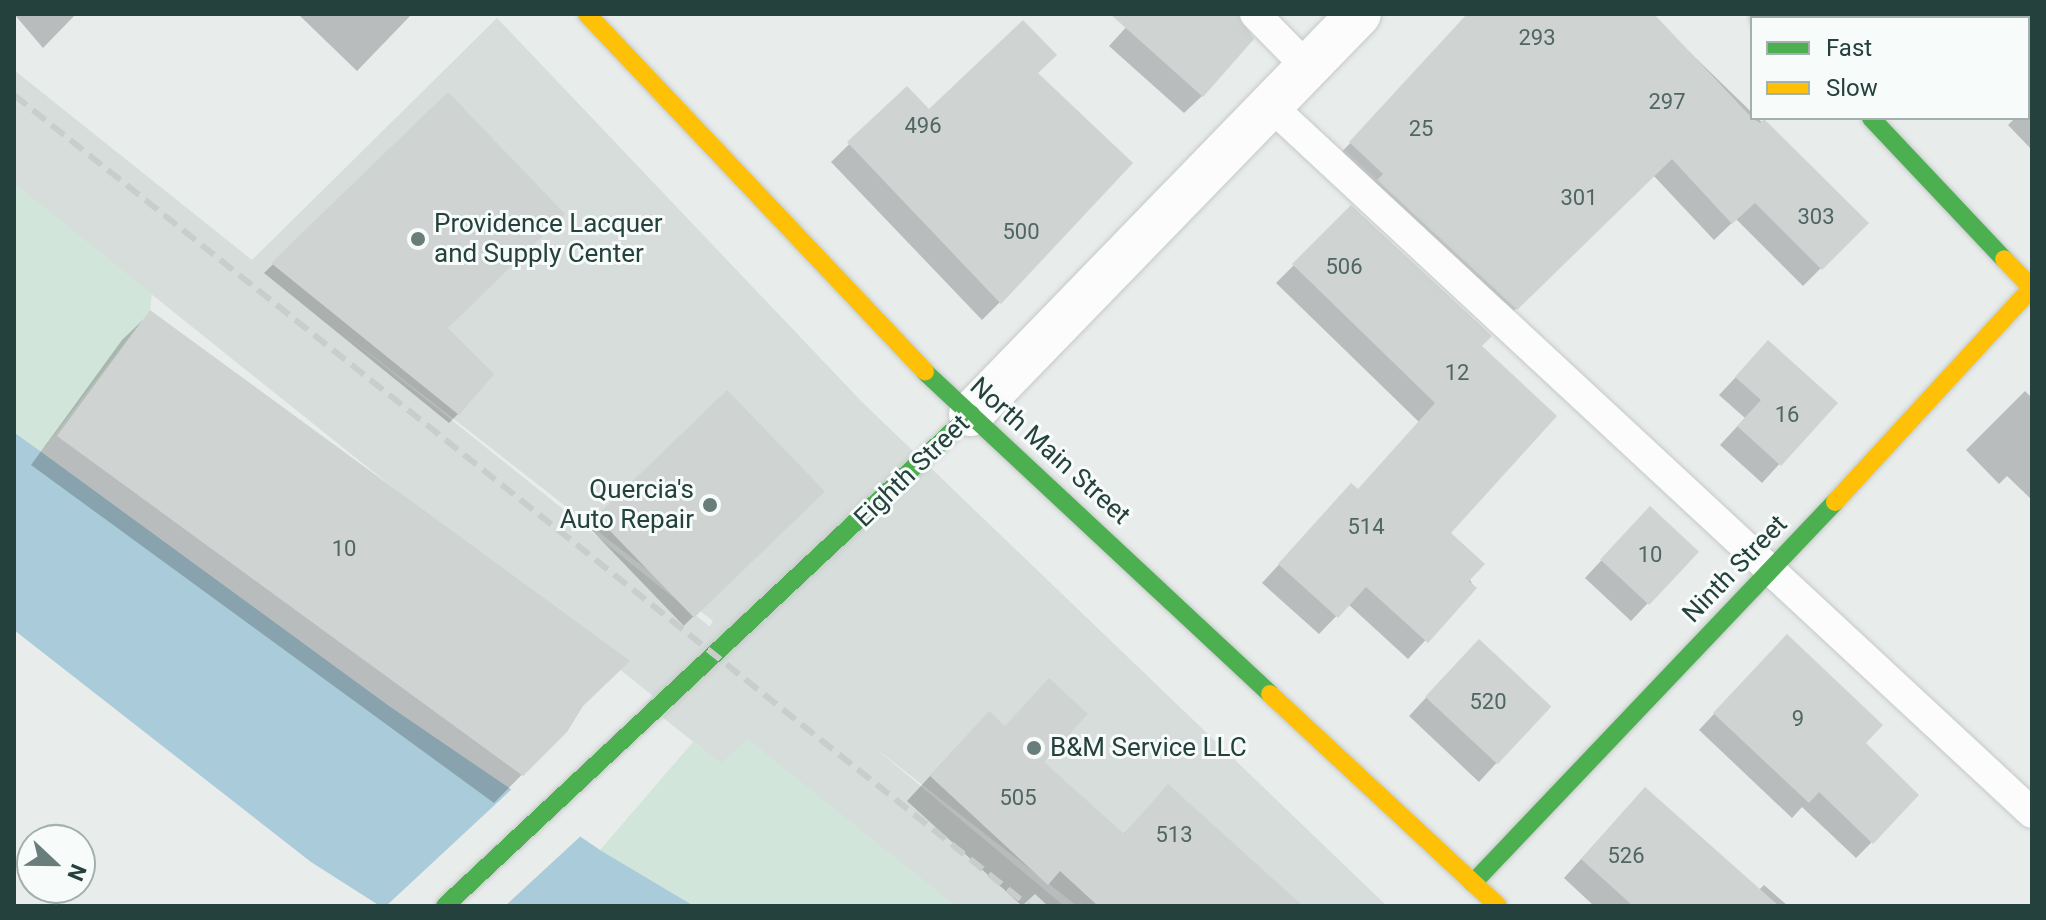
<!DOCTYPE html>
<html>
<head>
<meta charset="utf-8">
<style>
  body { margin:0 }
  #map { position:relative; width:2046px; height:920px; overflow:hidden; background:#e8eceb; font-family:Roboto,sans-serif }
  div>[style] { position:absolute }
  .built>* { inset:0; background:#d6dddb }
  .green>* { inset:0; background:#d1e5da }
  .water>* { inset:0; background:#aaccda }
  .pier>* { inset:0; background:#e8eceb }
  .shadow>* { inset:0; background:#0003; transform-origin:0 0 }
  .building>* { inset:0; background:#cfd3d2; transform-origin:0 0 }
  .roads { filter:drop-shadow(0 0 2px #c5c9c8) drop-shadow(0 0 2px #c5c9c8) }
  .lane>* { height:30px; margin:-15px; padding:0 15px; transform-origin:15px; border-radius:15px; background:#fcfcfc }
  .street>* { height:44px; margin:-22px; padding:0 22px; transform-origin:22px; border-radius:22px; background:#fcfcfc }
  .fast>* { height:18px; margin:-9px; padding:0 9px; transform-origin:9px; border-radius:9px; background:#4caf50 }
  .slow>* { height:18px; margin:-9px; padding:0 9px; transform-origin:9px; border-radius:9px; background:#ffc107 }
  .rail>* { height:6px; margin-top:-3px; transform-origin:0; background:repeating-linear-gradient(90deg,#c9cdcc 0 16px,transparent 0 24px) }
  .dots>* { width:22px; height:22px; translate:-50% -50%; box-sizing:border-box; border:4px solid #f7fbf9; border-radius:50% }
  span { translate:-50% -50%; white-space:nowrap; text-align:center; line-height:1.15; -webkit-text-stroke:6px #f7fbf9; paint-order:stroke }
  .number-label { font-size:22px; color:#506663 }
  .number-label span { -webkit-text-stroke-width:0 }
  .poi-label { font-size:26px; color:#24413d }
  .left { translate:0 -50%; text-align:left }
  .right { translate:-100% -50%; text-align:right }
  .street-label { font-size:26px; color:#24413d }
  .frame { position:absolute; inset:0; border:16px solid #24413d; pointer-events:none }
  .legend { position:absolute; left:1750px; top:16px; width:280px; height:104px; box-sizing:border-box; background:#f7fbf9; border:2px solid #a3b1ae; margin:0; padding:10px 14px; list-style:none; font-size:24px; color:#24413d }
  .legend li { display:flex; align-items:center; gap:16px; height:40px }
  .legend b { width:40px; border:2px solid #a3b1ae }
  .north { position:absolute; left:16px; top:824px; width:80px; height:80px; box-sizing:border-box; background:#f7fbf9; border:2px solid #a3b1ae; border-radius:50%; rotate:112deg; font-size:22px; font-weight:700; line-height:32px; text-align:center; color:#24413d }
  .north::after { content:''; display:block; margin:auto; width:28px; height:36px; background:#697d7a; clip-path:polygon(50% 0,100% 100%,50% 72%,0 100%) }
</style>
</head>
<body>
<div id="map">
  <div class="built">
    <div style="clip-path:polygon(evenodd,497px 18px,861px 401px,1387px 906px,1077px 906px,874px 747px,1064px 906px,955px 906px,748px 740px,721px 764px,646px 704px,653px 696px,14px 184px,14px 70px,252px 260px,497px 18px,333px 325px,713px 621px,710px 626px,709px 626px,333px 325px)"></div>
  </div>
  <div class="green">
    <div style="clip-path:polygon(14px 183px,152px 294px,150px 310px,41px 452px,14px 431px)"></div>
    <div style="clip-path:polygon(748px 739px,955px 906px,694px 906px,600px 850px,693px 742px,721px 763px)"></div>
  </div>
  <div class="water">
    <div style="clip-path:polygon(14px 432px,389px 706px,600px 850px,694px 906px,380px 906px,311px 862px,14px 630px)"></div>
  </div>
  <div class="pier">
    <div style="clip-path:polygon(514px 787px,583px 834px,505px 906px,386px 906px)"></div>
  </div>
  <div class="shadow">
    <div style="clip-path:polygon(14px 14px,76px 14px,43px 48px)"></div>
    <div style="clip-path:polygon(298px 14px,412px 14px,357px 71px)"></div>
    <div style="clip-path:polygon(1138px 14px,1241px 14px,1202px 96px,1184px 113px,1109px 46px)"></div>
    <div style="clip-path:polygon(1474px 14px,1632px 14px,1673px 36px,1866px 223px,1803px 286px,1736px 219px,1714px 240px,1653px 175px,1498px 326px,1333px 161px)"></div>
    <div style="clip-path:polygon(1919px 14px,2032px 14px,2032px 100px,2028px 18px)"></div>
    <div style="clip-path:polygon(1036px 73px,1000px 302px,982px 320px,831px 162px,907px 88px,929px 112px)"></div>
    <div style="clip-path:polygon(448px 95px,445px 328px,458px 414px,449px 423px,264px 273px)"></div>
    <div style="clip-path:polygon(2032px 101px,2032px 150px,2008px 125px,2015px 118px,2028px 118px)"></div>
    <div style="clip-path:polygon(1351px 208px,1479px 346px,1448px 533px,1474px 588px,1408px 659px,1348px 604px,1319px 634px,1262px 583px,1334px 504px,1357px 491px,1419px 422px,1276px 283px)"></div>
    <div style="clip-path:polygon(150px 313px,565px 731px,494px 803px,31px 465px,122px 340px)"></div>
    <div style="clip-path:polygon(1751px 361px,1835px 403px,1762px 483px,1720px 445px,1745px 418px,1719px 395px)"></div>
    <div style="clip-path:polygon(2025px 391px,2032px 398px,2032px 500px,2007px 476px,1999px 484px,1966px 450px)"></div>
    <div style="left:726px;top:393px;width:138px;height:192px;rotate:46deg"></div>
    <div style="clip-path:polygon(1633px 526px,1648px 603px,1631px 621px,1585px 578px)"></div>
    <div style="clip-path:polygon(1771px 653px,1872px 842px,1856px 858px,1802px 807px,1792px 818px,1699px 730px)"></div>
    <div style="clip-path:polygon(1461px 660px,1548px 707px,1479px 782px,1409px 716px)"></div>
    <div style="clip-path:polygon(965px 738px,1041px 762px,1122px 836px,1168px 787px,1300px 906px,1048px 906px,1035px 894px,1022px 906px,907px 801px)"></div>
    <div style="clip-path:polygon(1627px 808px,1758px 891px,1764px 885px,1788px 906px,1594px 906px,1564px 878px)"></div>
  </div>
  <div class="building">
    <div style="clip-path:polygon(1110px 14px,1238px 14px,1254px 39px,1203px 97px)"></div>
    <div style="clip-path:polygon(1467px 14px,1654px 14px,1752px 118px,1760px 123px,1764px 119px,1869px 223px,1822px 270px,1755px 203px,1732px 224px,1672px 159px,1517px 310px,1377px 180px,1383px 174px,1349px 142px)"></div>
    <div style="clip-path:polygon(1023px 20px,1057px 55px,1038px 73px,1133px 163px,1001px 304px,847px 142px,907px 86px,929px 109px)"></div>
    <div style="clip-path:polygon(448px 92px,565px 214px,448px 328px,494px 374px,459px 415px,271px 263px)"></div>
    <div style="clip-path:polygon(1351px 205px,1492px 336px,1482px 346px,1557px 416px,1451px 533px,1485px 564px,1469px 581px,1477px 588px,1428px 643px,1366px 587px,1338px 618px,1278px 564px,1351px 483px,1358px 489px,1435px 403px,1292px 264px)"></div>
    <div style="clip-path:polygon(150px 310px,630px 661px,583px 706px,567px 732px,523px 776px,57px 436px)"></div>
    <div style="clip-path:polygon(1768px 340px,1838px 403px,1781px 466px,1737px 426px,1761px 400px,1735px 377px)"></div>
    <div style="left:727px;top:390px;width:141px;height:182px;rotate:46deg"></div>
    <div style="left:1650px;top:506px;width:67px;height:73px;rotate:43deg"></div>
    <div style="clip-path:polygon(1787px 634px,1883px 725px,1866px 743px,1919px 795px,1873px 844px,1819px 792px,1809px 803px,1713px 713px)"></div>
    <div style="left:1479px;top:639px;width:99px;height:79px;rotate:43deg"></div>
    <div style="clip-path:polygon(1049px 678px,1088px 714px,1044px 762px,1124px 834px,1168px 784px,1303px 906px,1098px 906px,1060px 871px,1048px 885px,930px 776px,989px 711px,1005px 726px)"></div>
    <div style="clip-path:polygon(1645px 787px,1779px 906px,1633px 906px,1581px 859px)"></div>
  </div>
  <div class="roads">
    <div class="lane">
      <div style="left:1255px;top:14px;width:76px;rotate:45.5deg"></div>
      <div style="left:1272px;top:107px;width:1037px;rotate:42.89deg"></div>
    </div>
    <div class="street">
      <div style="left:1772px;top:14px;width:6px;rotate:45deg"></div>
      <div style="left:971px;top:414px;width:557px;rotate:-45.87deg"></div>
    </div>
    <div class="fast">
      <div style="left:1871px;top:118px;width:194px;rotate:46.7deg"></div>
      <div style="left:925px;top:372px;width:472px;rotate:43deg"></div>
      <div style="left:1473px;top:883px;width:526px;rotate:-46.46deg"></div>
      <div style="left:445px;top:906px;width:720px;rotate:-43.09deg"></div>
    </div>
    <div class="slow">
      <div style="left:587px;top:14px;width:492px;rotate:46.6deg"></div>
      <div style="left:1835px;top:502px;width:291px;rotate:-47.4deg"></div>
      <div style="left:2032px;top:288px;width:40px;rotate:-134deg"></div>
      <div style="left:1270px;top:694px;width:311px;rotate:42.9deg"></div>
    </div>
  </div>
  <div class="rail">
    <div style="left:14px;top:95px;width:1299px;rotate:38.63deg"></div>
  </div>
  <div class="dots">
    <div style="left:418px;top:239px;background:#697d7a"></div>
    <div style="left:710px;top:505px;background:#697d7a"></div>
    <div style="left:1034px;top:748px;background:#697d7a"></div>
  </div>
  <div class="number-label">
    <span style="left:1537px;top:38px">293</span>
    <span style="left:1667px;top:102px">297</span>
    <span style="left:923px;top:126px">496</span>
    <span style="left:1421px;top:129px">25</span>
    <span style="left:1579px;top:198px">301</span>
    <span style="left:1816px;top:217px">303</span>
    <span style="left:1021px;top:232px">500</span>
    <span style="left:1344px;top:267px">506</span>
    <span style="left:1457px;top:373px">12</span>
    <span style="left:1787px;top:415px">16</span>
    <span style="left:1366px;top:527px">514</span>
    <span style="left:344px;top:549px">10</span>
    <span style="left:1650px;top:555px">10</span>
    <span style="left:1488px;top:702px">520</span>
    <span style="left:1798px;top:719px">9</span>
    <span style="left:1018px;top:798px">505</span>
    <span style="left:1174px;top:835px">513</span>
    <span style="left:1626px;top:856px">526</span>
  </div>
  <div class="poi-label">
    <span class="left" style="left:434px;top:239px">Providence Lacquer<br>and Supply Center</span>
    <span class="right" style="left:694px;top:505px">Quercia's<br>Auto Repair</span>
    <span class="left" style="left:1050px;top:748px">B&amp;M Service LLC</span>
  </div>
  <div class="street-label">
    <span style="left:1050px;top:451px;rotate:42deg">North Main Street</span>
    <span style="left:912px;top:471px;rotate:-44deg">Eighth Street</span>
    <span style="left:1735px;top:569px;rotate:-46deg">Ninth Street</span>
  </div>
  <div class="frame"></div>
  <ul class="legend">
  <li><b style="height:10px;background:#4caf50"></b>Fast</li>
  <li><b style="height:10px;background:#ffc107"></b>Slow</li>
  </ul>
  <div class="north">N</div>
</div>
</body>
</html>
